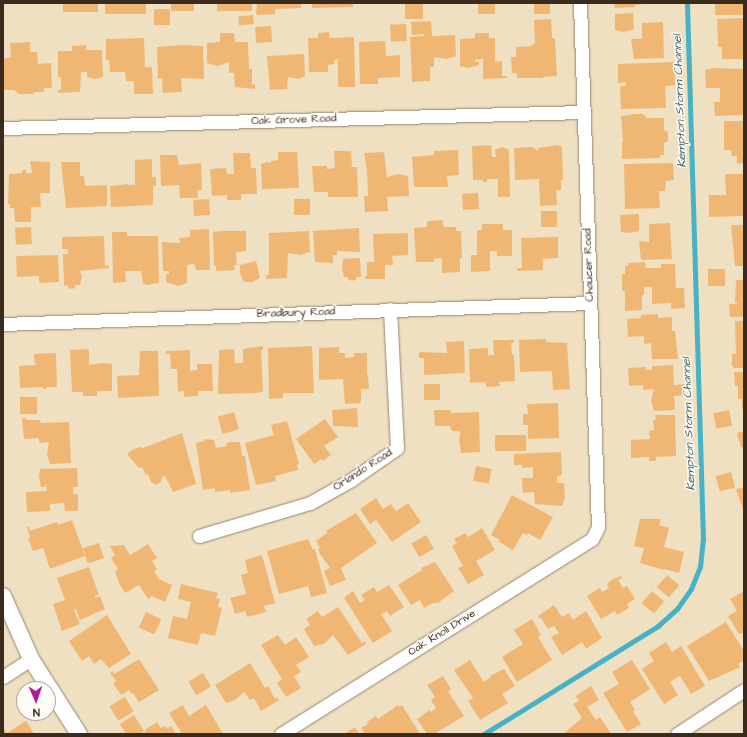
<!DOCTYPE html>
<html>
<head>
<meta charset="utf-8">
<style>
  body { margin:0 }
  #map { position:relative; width:747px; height:737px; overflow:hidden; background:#efe0c2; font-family:"Architects Daughter",sans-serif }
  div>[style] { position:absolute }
  .stream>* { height:4.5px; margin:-2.25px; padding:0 2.25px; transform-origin:2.25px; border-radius:2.25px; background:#47b1c5 }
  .building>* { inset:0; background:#f0b774; transform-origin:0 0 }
  .roads { filter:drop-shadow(0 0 1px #958570) drop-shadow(0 0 1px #958570) }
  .minor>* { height:13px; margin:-6.5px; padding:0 6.5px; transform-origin:6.5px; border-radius:6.5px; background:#fff }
  .tertiary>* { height:16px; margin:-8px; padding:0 8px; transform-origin:8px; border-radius:8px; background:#fff }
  span { translate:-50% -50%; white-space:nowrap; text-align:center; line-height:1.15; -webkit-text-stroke:3px #fdfcf7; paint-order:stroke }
  .street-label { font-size:11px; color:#3b2a1e }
  .water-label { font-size:12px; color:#406061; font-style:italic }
  .frame { position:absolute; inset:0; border:4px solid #3b2a1e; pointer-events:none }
  .north { position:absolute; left:16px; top:681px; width:40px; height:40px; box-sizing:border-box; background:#fdfcf7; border:1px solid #afa8a0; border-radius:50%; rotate:178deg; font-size:11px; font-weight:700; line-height:16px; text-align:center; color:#3b2a1e }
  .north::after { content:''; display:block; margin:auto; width:14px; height:18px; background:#b5179e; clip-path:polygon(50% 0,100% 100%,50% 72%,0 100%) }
</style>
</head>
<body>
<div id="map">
  <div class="stream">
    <div style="left:484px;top:734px;width:205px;rotate:-31.8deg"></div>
    <div style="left:658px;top:626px;width:25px;rotate:-42deg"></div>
    <div style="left:677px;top:609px;width:24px;rotate:-55deg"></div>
    <div style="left:691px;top:589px;width:24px;rotate:-68deg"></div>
    <div style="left:700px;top:567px;width:27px;rotate:-84deg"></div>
    <div style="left:703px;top:540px;width:537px;rotate:-91.71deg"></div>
  </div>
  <div class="building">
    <div style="left:63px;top:3px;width:35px;height:9px"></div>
    <div style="left:105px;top:3px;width:41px;height:11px"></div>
    <div style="left:171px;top:3px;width:23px;height:8px"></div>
    <div style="left:217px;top:3px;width:35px;height:8px"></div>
    <div style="clip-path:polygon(257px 3px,301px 3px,301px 8px,275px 9px,275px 14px,256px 15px)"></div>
    <div style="clip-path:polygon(312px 3px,353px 3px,353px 7px,312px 8px)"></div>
    <div style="left:423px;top:3px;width:16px;height:18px;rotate:90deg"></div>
    <div style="left:478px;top:3px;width:17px;height:11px"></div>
    <div style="left:534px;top:3px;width:16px;height:11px"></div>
    <div style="clip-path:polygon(614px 3px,644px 3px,644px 4px,635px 5px,635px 7px,615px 8px)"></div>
    <div style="left:715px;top:3px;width:29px;height:12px"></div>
    <div style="left:154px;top:9px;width:16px;height:16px"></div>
    <div style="clip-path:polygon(633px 13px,634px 29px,624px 32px,615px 30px,615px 14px)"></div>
    <div style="left:253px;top:15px;width:9px;height:15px;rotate:84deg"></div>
    <div style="clip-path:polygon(744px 18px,744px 59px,722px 59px,722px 47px,718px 47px,717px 19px)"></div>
    <div style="clip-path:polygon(551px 19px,552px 38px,555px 38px,557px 76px,543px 77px,543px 78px,517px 78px,517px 73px,512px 73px,511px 57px,516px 57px,516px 47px,531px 46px,535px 43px,534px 20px)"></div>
    <div style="clip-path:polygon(431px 21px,432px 36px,455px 35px,456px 56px,446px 59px,434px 57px,434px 67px,430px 67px,430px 81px,412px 82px,410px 37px,424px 36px,424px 34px,412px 35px,411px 22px)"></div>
    <div style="clip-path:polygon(663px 22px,664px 58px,634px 59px,631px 39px,642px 39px,642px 23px)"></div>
    <div style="left:406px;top:24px;width:17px;height:16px;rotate:87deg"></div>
    <div style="left:271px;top:26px;width:16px;height:16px;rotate:86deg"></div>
    <div style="clip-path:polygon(329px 32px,329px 38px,354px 37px,355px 87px,338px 87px,338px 59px,334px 60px,334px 64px,328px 65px,328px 72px,309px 72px,308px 38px,318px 38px,318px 33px)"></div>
    <div style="clip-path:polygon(220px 33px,234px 33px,235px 42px,248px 42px,249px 69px,252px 69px,252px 85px,255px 84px,255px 89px,235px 87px,234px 73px,229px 73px,229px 62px,218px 66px,207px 63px,207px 43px,220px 42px)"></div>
    <div style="clip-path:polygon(475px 33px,489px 33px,489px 38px,495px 38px,495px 62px,502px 61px,502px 76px,507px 76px,507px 78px,483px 79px,483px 59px,475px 59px,475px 62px,479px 62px,479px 65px,468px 68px,460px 66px,460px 39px,475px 38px)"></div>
    <div style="clip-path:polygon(144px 38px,145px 67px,152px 67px,153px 94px,134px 94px,134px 81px,126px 81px,125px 72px,110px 72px,109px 60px,106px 60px,106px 39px)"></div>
    <div style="clip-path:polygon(385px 41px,386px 56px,400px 55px,400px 77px,378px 78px,378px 84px,360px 84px,359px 42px)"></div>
    <div style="clip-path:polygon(30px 42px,30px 52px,37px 52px,38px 64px,51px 63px,52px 88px,44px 88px,44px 92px,34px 92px,34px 94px,19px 94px,14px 90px,3px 90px,3px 60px,6px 58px,11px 57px,10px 43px)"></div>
    <div style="clip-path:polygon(86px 45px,86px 50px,102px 50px,103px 77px,95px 79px,87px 77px,87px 72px,81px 72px,80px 92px,58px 93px,58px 90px,61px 90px,61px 77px,58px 77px,58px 51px,72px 51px,72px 46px)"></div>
    <div style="clip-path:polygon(183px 45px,203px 46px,204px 79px,181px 78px,182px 92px,163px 93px,162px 78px,158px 79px,157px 47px)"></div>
    <div style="clip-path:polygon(304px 54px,305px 76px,299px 79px,288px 77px,287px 89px,270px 90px,267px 56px)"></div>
    <div style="clip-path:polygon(674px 62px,675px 85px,665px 86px,666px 108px,621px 109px,620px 86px,626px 86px,626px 82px,618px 83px,618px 64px)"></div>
    <div style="clip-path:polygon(714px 68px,744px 69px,744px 115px,715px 116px,714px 102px,720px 102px,720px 88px,706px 88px,705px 70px)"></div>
    <div style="clip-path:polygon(635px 114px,643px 114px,647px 118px,664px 118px,664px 130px,668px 132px,668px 141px,664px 143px,664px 155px,660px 155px,660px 158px,622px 159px,622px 142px,623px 142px,621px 116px)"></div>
    <div style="clip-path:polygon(724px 121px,744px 121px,744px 163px,737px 164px,737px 156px,732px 156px,731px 150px,724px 150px)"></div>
    <div style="clip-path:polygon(491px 145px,492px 157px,496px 157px,495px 150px,502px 147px,509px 150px,510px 197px,498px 197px,498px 179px,487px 179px,487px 182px,483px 182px,483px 180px,473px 180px,472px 146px)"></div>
    <div style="clip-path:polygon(558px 145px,562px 147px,563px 180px,561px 180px,561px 190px,556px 190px,557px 205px,540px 206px,539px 179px,515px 180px,514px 148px,532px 147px,538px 151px,538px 148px)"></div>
    <div style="clip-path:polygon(458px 150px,459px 175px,447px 176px,448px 187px,414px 187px,412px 157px,434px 155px,434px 151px)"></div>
    <div style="clip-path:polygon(334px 151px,351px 151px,352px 167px,357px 167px,358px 197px,328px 197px,328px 192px,314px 192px,312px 166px,327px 166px,327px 169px,335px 168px)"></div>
    <div style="clip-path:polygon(278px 152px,297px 152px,299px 188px,262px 189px,261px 164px,267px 162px,271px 163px,271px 161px,278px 160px)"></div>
    <div style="clip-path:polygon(384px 152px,387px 177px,399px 174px,408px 176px,409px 196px,387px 197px,388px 211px,365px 212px,364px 196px,368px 196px,367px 170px,364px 153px)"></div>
    <div style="clip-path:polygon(233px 153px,250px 153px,251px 168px,256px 168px,257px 194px,241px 194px,241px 200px,227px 200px,227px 195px,212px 196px,210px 169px,226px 168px,227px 174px,234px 174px)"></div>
    <div style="clip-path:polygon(160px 155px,177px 155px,179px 165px,201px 163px,202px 190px,198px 190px,198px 198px,180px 198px,179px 185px,161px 186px)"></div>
    <div style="clip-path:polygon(152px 159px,152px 177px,156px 177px,156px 186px,153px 186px,153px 205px,111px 207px,110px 186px,128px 184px,128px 185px,135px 185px,135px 160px)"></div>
    <div style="clip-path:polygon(30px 161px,50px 162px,50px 193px,40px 193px,41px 207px,31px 207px,31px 222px,15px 222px,14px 208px,10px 208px,10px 204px,8px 204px,9px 174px,22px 173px,22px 170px,26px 170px,26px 173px,32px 173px)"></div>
    <div style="clip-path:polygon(61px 162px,80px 162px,80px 176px,84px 176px,85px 186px,107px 185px,107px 206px,66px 208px)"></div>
    <div style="clip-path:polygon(673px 163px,674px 180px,665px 181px,666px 182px,665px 191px,659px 191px,660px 208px,625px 209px,624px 164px)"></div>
    <div style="clip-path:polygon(725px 174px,744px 174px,744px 216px,709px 217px,709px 195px,726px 195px)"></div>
    <div style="left:478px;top:193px;width:16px;height:16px;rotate:86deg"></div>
    <div style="left:209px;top:199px;width:16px;height:16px;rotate:86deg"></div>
    <div style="left:294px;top:199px;width:16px;height:16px"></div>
    <div style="left:541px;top:211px;width:16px;height:16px"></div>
    <div style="clip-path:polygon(639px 214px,639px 231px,630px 233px,621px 232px,620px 215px)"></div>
    <div style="clip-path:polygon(442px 220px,444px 227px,456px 227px,456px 231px,461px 231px,462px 258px,460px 258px,460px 272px,442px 273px,442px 258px,434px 259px,434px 262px,416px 262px,414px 228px,427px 227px,427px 222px,429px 221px)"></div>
    <div style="clip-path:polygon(670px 223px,672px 259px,641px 260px,639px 241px,649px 242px,649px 224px)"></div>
    <div style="clip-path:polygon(482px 224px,503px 224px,503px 230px,512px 230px,512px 256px,497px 256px,497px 251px,490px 251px,490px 271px,471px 272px,471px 255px,477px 255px,477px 230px,482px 230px)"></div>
    <div style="clip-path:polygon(731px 225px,744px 225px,744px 266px,735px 266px)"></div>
    <div style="left:31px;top:227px;width:17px;height:16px;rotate:87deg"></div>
    <div style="clip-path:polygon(359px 228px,360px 252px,337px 251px,337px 255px,333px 255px,333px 263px,315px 262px,313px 231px)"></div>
    <div style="clip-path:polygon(209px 229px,210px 268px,209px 270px,196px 270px,194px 264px,187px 265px,187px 283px,178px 286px,166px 282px,166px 274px,169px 274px,169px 271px,163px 271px,162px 242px,180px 243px,179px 238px,190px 237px,190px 230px)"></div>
    <div style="clip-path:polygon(221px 231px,246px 231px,246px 251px,236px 252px,237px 265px,234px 265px,235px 270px,216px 271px,216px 266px,214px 266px,213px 232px)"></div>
    <div style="clip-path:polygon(309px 231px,310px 252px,300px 255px,288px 253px,287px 278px,266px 279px,266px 275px,269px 275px,269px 233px)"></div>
    <div style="clip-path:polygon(112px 232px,127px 232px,127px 236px,158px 236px,159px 283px,146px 285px,146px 284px,143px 284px,141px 271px,125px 271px,126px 282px,113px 283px)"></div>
    <div style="clip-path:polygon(408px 233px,408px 255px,392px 256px,393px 265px,385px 265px,385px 279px,365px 279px,365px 276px,367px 276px,367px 262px,374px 262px,373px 234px)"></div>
    <div style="clip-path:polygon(104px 236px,105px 266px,109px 265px,109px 268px,80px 271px,82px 277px,80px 285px,75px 285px,75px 288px,72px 289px,68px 288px,68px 285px,64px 286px,63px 254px,68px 254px,68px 249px,62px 249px,62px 237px)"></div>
    <div style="clip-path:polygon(558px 237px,558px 258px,540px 259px,543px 259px,543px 270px,517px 271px,517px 268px,522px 268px,521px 238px)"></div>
    <div style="clip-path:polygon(58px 255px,59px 282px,39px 283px,39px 276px,17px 277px,16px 256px)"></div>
    <div style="clip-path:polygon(360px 258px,361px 277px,356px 277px,357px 279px,352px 281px,348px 279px,348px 277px,344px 277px,342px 269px,343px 259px)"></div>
    <div style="clip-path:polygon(256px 261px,260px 278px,252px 282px,244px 282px,240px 274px,240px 265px)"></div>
    <div style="clip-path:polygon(645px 262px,646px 268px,661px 268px,661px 264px,675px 264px,676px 288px,684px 288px,685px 308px,671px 309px,671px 303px,652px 304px,652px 287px,644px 287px,644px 295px,642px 295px,642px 310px,625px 311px,625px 291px,622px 291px,622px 274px,625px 274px,625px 266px,628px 266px,628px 263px)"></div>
    <div style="left:725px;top:269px;width:17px;height:17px;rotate:90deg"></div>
    <div style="clip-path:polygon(736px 280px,744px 280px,744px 317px,730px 317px,729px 304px,738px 304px,735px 302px)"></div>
    <div style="clip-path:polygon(658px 314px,658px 318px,672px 317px,672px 331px,675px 331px,678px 359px,652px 359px,651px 343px,644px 344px,644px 336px,628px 337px,627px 319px,641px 318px,641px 315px)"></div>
    <div style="clip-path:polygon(735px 321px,744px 321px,744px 368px,734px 368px,732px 366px,732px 354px,736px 354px)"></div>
    <div style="clip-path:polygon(546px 339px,546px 342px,567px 343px,570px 389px,553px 390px,552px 371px,520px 372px,519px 340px)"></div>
    <div style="clip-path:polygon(493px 340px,514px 340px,514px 343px,511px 343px,512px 355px,514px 355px,515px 381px,499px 382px,500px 386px,486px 387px,486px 382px,470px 383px,469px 349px,488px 348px,488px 355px,494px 355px)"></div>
    <div style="clip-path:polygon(464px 341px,465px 373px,424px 375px,424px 358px,419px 358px,419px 352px,447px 353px,446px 342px)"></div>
    <div style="clip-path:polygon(263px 346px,263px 350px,261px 350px,263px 392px,259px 392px,259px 393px,218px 394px,219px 350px,234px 349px,235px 363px,243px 363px,243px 349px)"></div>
    <div style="clip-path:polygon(312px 346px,314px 393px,283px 393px,283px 398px,269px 399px,268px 348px)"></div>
    <div style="clip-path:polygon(339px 347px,339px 353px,345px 353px,345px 358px,354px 357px,354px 353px,367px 353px,367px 375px,368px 375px,369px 389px,361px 389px,361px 403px,345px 404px,343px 379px,319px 380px,319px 348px)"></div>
    <div style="clip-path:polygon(89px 349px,89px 365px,102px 363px,112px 364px,112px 391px,97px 391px,97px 396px,83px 396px,83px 392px,72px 392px,70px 350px)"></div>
    <div style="clip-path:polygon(190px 350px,190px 371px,197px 370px,197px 364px,212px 364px,213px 391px,198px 391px,198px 396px,184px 397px,184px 391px,178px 392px,177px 369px,171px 369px,170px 354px,166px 354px,166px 351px)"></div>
    <div style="clip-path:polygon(140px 351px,158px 351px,159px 396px,118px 398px,117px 376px,139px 375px)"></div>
    <div style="clip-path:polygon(56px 353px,57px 387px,46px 387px,46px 389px,43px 389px,43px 387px,20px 388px,19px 366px,37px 365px,35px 364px,34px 354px)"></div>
    <div style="clip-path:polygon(673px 365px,674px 385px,686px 384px,686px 395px,674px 396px,675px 410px,654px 411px,651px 401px,654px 389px,643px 390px,643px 385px,629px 386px,628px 368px,646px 367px,646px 370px,652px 370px,652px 366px)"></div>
    <div style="clip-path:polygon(734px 372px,744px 372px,744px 409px,742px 409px,742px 399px,738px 399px,738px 386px,735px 386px)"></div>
    <div style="left:440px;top:384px;width:16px;height:16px;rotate:90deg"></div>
    <div style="left:20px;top:397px;width:17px;height:17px"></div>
    <div style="clip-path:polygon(558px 403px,559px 438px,528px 439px,528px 425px,523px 425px,523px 414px,528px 414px,527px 404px)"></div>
    <div style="clip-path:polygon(357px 408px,358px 427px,333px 426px,332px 410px)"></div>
    <div style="clip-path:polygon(434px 410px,451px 410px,451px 413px,479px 412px,480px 452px,461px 453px,459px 438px,460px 438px,460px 431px,452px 431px,450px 426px,435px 426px)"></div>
    <div style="left:729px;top:410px;width:16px;height:16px;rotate:79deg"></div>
    <div style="left:234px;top:412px;width:18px;height:17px;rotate:74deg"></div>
    <div style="clip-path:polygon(655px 415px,675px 415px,676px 456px,656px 457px,656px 461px,649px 461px,649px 457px,631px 458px,631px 440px,650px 439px,649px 431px,654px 430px,653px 420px,656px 420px)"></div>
    <div style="clip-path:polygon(22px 418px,26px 418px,26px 420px,40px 420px,41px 423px,69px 422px,71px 463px,50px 464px,47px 454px,49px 442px,39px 443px,39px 438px,24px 439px)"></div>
    <div style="clip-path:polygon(325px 419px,338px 437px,324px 446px,331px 455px,323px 461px,322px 459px,314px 464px,296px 439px)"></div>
    <div style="clip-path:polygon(287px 421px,299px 464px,297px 465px,298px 470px,275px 476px,276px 481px,256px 485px,245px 443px,274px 435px,271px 425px)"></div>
    <div style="clip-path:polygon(744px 431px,744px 448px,741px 447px,737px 433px)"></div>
    <div style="clip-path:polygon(182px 433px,196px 484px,173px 492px,165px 476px,162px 477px,161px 482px,156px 485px,151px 482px,148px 474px,146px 475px,142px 467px,139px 468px,127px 454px,132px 450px,141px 447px,143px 448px)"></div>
    <div style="left:526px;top:435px;width:16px;height:31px;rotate:90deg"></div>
    <div style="clip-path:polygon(205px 439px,214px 440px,216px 448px,227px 446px,226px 444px,229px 442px,240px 442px,242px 456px,245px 456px,250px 490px,230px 493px,230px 490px,215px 492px,215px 488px,203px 490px,196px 443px,204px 441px)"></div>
    <div style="clip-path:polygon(561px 452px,562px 475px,557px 476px,557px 483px,564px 483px,565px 498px,562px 506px,535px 504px,534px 492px,523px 493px,522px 478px,533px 478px,533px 467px,522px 468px,522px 465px,514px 465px,514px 454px)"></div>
    <div style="left:476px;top:466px;width:16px;height:15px;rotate:11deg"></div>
    <div style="clip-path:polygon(77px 468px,78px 487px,73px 487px,73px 494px,78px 494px,78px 511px,65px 511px,64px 503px,50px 504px,50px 511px,27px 512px,26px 492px,47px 491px,46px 484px,45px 484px,45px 487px,41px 487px,39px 477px,40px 469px)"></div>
    <div style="left:731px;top:472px;width:16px;height:16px;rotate:75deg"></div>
    <div style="clip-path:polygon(744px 487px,744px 512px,736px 489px)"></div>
    <div style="clip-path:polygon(512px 495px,553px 517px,540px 540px,528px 533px,527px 535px,523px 533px,513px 550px,499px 542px,500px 540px,491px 535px)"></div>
    <div style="clip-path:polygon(376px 498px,383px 509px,391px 504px,396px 511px,408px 503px,421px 522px,392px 542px,376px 520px,370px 524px,360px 509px)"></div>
    <div style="clip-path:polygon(356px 513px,377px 543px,341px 568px,346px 580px,330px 586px,324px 571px,330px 568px,320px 554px,318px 549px,320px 548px,316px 541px,327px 533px,326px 531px)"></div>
    <div style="clip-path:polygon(640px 519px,661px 519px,659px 525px,669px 528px,664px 547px,684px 552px,679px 573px,665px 569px,664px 570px,640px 563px,644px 548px,634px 546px)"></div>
    <div style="clip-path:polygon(72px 520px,85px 556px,50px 569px,43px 548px,33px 551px,28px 538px,30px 537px,27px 527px,29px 526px,30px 531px,57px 522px,58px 525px)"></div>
    <div style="clip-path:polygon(482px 528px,495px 550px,476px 561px,484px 575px,468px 584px,458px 568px,463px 566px,452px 546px,457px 543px,454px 539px,465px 533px,468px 537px)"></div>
    <div style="left:426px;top:535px;width:16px;height:17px;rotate:60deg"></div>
    <div style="clip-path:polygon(308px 539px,313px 550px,315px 549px,327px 593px,311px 597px,308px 586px,279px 594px,267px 551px)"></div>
    <div style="left:99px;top:543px;width:16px;height:17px;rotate:72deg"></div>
    <div style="clip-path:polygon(148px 544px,157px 558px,152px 561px,157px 569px,154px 571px,159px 579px,172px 585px,165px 602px,152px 596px,148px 599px,139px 585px,125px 593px,119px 583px,115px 571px,118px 569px,111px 558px,115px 555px,110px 546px,124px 545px,130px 555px)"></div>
    <div style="clip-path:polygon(262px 555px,275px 603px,264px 606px,266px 612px,247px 617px,245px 611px,235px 614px,230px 598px,246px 594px,241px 575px,248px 573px,245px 560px)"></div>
    <div style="clip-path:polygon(435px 562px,454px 591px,438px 603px,433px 603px,424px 608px,420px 600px,411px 605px,398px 585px,422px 570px,421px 568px)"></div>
    <div style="clip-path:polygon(89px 567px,99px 595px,95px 596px,95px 598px,100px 596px,105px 609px,80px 620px,76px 609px,74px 610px,80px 624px,62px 631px,53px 604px,65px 600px,57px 578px)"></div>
    <div style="left:667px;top:575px;width:16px;height:16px;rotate:40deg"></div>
    <div style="clip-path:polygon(621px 576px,622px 578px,618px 580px,623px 588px,627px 586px,635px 599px,627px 604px,629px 608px,617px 615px,615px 611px,601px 619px,587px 596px,600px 588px,602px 592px,609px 588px,607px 584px,611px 580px)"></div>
    <div style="clip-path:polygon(181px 584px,218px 593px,216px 598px,220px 599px,218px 607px,222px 608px,215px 636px,201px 633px,198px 645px,168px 638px,173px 616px,187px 619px,191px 602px,178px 599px)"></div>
    <div style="clip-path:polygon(389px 585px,404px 607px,390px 616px,387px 611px,381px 614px,392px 631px,373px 643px,344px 598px,353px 591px,360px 603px,365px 600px,361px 595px,374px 587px,377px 592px)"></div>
    <div style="left:652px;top:591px;width:16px;height:16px;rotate:40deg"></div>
    <div style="clip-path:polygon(744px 591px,744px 633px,739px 634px,728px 616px,737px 611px,730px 599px)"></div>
    <div style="clip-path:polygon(554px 605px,562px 617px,569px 613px,573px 620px,586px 611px,602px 638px,586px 649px,582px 642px,562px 655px,551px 637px,559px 633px,554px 626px,548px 629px,541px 618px,540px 619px,538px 616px)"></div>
    <div style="clip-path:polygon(338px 607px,362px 643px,365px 641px,366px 644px,348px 655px,333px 635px,324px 644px,314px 646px,304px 629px,310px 625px,306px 619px,318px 611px,322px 617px)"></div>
    <div style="left:146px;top:612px;width:17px;height:17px;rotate:25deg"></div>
    <div style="clip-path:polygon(107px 615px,131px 654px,109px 668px,101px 659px,94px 664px,89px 656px,82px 661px,69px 641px)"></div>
    <div style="clip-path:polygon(532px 619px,541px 635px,538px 637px,552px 660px,517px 682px,502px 657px,523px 644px,514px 630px)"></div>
    <div style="clip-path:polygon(726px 622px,744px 651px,744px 660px,738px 664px,740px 667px,709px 681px,687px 646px)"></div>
    <div style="clip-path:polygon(278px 635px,285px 645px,296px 637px,309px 657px,296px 665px,301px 672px,294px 676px,301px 688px,286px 697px,277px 683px,282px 679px,261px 645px)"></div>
    <div style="clip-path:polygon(666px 642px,672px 652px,681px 646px,705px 686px,691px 694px,680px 676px,670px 682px,678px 695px,664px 704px,642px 669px,654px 661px,649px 653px)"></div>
    <div style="clip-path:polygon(139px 659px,159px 690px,139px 702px,133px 693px,131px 694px,129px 690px,121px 695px,113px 683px,116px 681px,110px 673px,113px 671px,114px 674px)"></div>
    <div style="clip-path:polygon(470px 660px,484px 682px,491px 677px,490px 676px,504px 669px,515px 686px,502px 694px,508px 703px,480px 720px,468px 701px,473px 698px,454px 670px)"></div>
    <div style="clip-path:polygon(632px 660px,650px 689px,630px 702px,635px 710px,633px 711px,641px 724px,627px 732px,603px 693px,619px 684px,612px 672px)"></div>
    <div style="clip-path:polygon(250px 663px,265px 688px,268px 686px,275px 699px,277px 698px,279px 700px,261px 711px,254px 698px,250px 700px,244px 692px,235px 700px,226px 703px,215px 685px)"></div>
    <div style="left:203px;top:673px;width:16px;height:17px;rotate:60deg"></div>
    <div style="clip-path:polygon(443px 676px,451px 689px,448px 691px,464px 716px,434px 734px,427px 734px,417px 719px,430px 710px,431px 712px,436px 708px,431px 700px,435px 697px,427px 685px)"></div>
    <div style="clip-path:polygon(591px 686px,599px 700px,587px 707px,596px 720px,600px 717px,611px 734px,563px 734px,582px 718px,573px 704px,579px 701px,576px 696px)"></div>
    <div style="left:125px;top:697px;width:17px;height:18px;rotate:59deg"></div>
    <div style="clip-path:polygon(183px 705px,189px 716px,206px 705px,223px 734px,182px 734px,169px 713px)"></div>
    <div style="clip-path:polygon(398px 705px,399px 707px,402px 705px,420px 734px,365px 734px,361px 728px,368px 724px,367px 722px,376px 716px,378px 719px)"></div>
    <div style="clip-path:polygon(134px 715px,144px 731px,140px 734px,126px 734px,120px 724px)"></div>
    <div style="clip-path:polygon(26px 721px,34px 734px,3px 734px,3px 727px,7px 733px)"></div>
    <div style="clip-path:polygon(157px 722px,161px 728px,165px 726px,167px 729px,171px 726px,176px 734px,144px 734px,146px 729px)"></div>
    <div style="clip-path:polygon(355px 727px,359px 734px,344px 734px)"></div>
  </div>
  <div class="roads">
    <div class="minor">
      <div style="left:3px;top:128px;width:581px;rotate:-1.58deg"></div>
      <div style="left:3px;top:324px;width:587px;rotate:-2.05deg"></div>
      <div style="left:199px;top:536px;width:116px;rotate:-16.6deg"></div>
      <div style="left:310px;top:503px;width:47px;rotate:-29.3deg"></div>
      <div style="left:351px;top:480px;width:56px;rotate:-34.8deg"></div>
      <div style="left:397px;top:448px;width:139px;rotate:-92.9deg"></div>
      <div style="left:3px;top:677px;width:33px;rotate:-33deg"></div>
      <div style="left:281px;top:734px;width:367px;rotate:-32.1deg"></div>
      <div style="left:592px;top:539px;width:13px;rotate:-63deg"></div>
      <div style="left:598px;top:527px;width:524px;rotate:-91.97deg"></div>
      <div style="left:677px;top:734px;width:80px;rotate:-33.3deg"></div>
    </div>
    <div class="tertiary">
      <div style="left:3px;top:596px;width:69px;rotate:66deg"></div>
      <div style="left:31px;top:659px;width:89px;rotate:57.4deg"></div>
    </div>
  </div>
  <div class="street-label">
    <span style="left:294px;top:120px;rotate:-2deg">Oak Grove Road</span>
    <span style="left:589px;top:265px;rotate:-92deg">Chaucer Road</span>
    <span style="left:296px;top:313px;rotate:-2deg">Bradbury Road</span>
    <span style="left:363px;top:470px;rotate:-33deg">Orlando Road</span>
    <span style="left:442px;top:633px;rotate:-32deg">Oak Knoll Drive</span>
  </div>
  <div class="water-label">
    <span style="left:680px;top:101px;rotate:-92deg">Kempton Storm Channel</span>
    <span style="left:689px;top:424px;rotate:-92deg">Kempton Storm Channel</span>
  </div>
  <div class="frame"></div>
  <div class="north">N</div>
</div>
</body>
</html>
